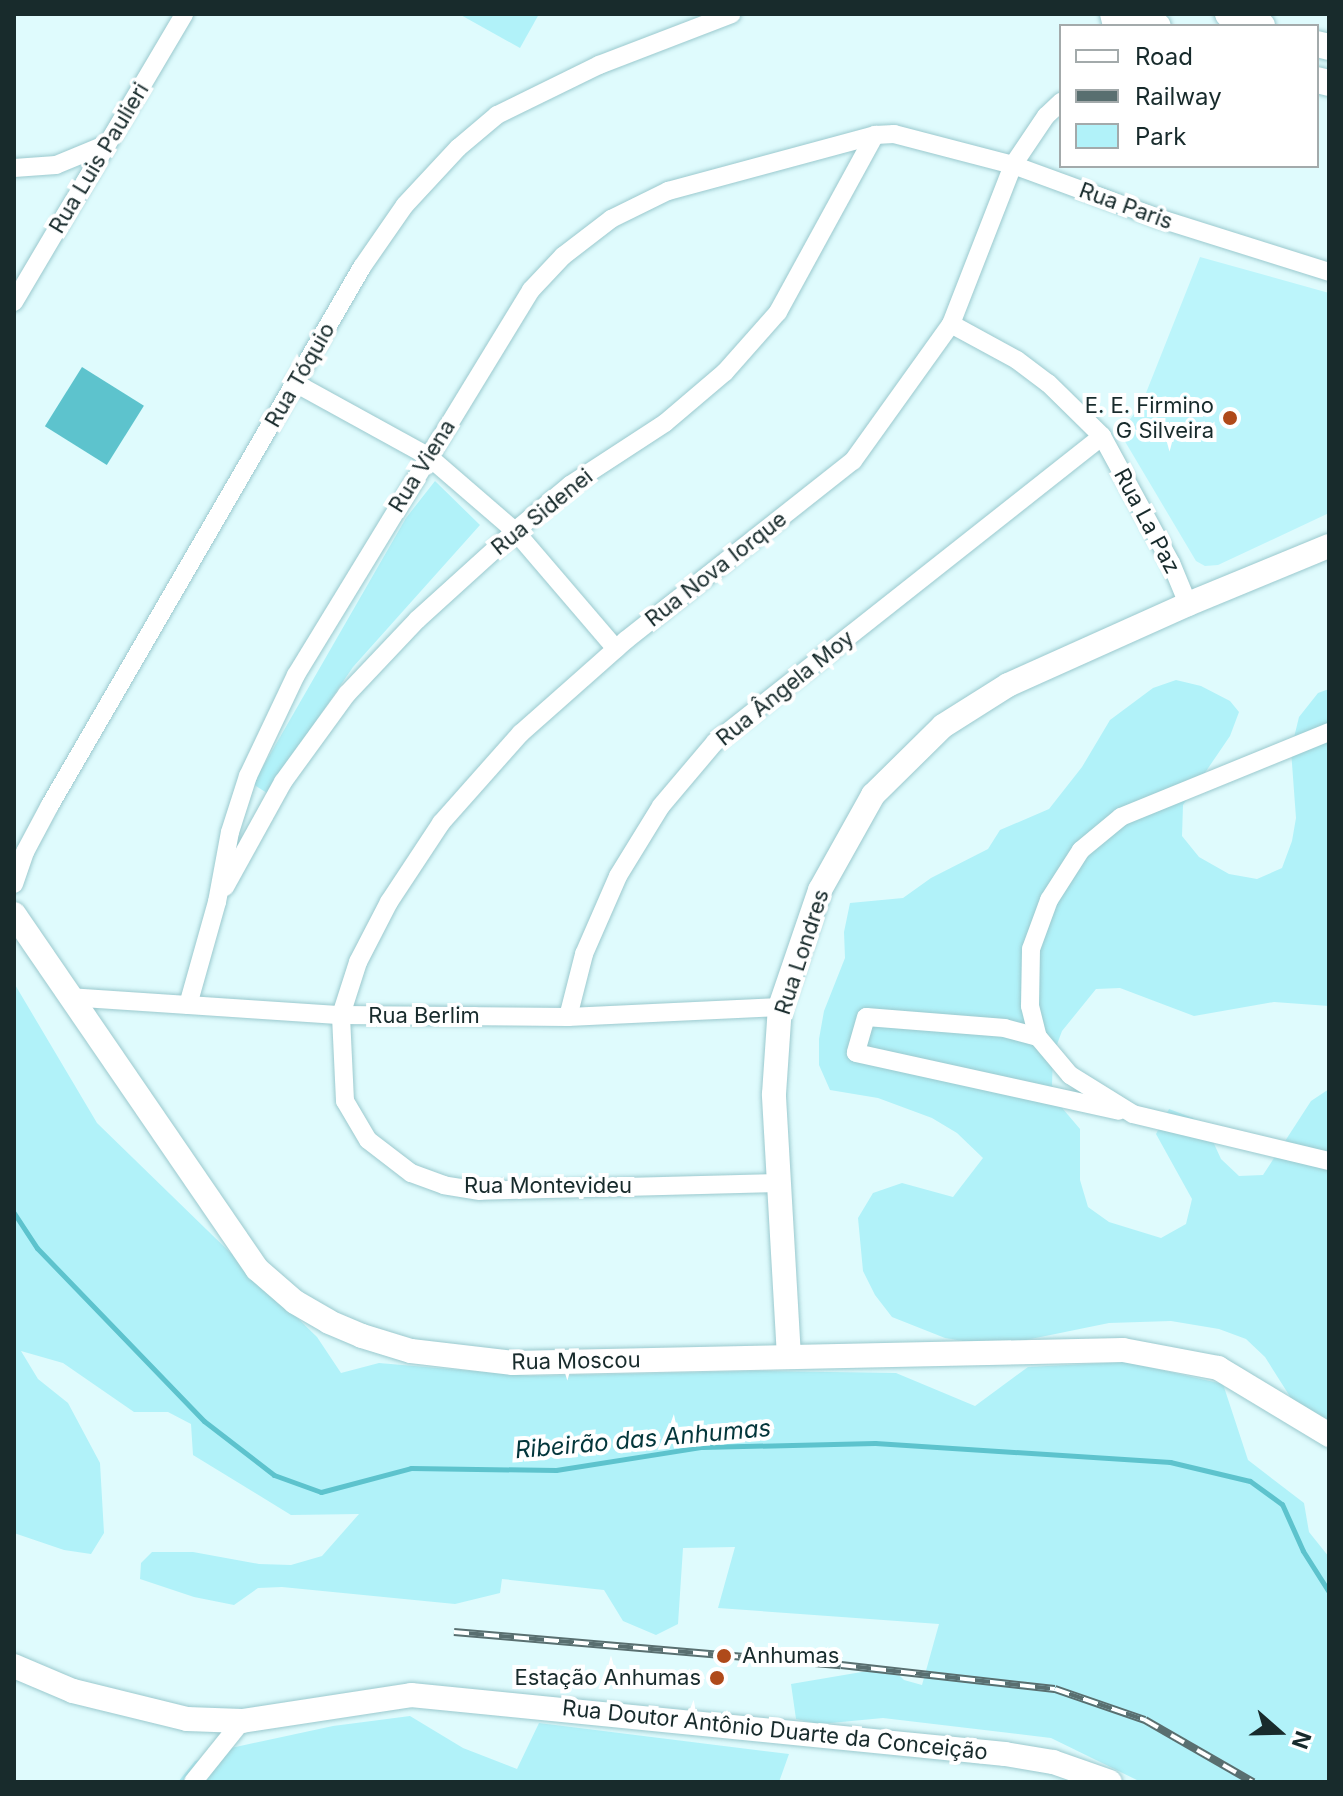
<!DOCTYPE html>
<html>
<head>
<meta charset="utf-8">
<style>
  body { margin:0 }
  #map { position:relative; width:1343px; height:1796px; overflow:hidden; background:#dffbfd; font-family:Inter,sans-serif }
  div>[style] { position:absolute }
  .built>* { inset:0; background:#bcf5fb }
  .green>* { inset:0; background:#b1f2f9 }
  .water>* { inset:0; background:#5dc3cd; transform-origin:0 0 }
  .stream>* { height:5px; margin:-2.5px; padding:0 2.5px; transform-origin:2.5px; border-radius:2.5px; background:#5dc3cd }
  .roads { filter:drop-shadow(0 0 2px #9bc9ce) drop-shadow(0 0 2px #9bc9ce) }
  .minor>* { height:18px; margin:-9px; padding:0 9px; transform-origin:9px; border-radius:9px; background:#fff }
  .tertiary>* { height:24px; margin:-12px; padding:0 12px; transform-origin:12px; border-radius:12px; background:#fff }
  .secondary>* { height:26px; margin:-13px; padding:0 13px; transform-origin:13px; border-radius:13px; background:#fff }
  .rail>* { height:8px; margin-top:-4px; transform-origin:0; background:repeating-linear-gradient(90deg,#fff 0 15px,#596f70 0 30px); box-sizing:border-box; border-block:2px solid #596f70 }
  .dots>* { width:22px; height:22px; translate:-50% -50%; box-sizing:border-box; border:4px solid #fff; border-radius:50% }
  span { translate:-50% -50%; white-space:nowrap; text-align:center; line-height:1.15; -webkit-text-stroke:8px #fff; paint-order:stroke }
  .street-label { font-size:22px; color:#182b2c }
  .poi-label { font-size:22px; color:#182b2c }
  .right { translate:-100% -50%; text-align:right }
  .left { translate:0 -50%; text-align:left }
  .water-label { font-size:24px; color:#03363b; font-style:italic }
  .frame { position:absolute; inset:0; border:16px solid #182b2c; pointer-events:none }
  .legend { position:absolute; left:1059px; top:24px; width:260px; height:144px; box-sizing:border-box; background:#fff; border:2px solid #a3aaab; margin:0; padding:10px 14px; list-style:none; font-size:24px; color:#182b2c }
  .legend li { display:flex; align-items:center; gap:16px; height:40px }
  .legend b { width:40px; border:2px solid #a3aaab }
  .north { position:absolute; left:1239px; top:1692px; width:80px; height:80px; -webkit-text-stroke:6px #fff; paint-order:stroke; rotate:110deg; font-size:22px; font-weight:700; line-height:32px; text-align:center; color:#182b2c }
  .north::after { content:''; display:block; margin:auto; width:28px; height:36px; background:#182b2c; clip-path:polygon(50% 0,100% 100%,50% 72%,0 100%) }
</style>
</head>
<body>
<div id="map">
  <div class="built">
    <div style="clip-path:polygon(1200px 257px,1329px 293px,1329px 513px,1218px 565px,1205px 566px,1196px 561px,1120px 433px,1142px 403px)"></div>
  </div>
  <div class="green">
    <div style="clip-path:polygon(459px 14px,539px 14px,520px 48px)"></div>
    <div style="clip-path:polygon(435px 481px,480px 525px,353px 667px,267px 793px,253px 784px,406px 518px)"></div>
    <div style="clip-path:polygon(1176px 680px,1201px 686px,1230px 701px,1239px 712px,1230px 736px,1183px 805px,1182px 836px,1199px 857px,1229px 874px,1257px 879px,1282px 868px,1292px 841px,1296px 818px,1291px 750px,1299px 717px,1318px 693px,1329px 689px,1329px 1006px,1274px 1002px,1194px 1016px,1120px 988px,1096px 989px,1062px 1031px,1053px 1055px,1052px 1085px,1063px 1109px,1080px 1129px,1080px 1180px,1088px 1207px,1109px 1222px,1161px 1238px,1186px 1224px,1192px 1199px,1156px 1134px,1169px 1109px,1193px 1118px,1210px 1135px,1221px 1159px,1239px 1176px,1263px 1175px,1311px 1101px,1329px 1089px,1329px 1439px,1303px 1417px,1265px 1357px,1246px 1339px,1219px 1329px,1171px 1321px,1109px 1323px,1021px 1341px,969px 1342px,945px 1338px,892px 1317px,875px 1295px,863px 1271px,858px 1218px,873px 1193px,902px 1183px,953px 1197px,983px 1158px,957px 1133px,932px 1118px,878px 1098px,830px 1090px,819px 1065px,819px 1039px,824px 1011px,845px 958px,844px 932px,850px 903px,903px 898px,931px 878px,988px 849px,1000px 830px,1049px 809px,1082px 767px,1110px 720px,1153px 688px)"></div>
    <div style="clip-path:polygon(14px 983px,97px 1123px,317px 1337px,341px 1373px,379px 1363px,530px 1376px,756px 1371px,896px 1373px,975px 1406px,1028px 1367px,1126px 1362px,1223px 1384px,1248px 1460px,1304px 1503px,1309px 1532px,1329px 1557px,1329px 1782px,1141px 1782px,1051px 1738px,883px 1718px,820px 1724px,796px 1719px,791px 1684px,891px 1667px,904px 1680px,922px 1685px,939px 1624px,718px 1608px,735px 1547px,683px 1548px,678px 1624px,656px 1635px,623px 1621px,604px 1590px,502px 1579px,500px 1593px,455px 1604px,282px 1587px,258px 1588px,234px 1605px,194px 1597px,140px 1579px,141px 1563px,152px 1552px,193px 1552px,259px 1564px,291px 1565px,322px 1556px,359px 1514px,291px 1515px,193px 1455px,191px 1424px,168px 1412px,134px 1412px,63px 1363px,21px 1351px,38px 1379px,68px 1403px,100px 1463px,104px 1533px,91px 1554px,64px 1550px,14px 1533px)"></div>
    <div style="clip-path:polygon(410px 1716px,463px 1748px,517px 1769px,539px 1723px,789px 1754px,779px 1782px,178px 1782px,195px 1761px,231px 1748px,333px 1726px)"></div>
  </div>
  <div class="water">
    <div style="left:82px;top:367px;width:73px;height:70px;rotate:32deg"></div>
  </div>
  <div class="stream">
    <div style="left:14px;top:1213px;width:42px;rotate:56.7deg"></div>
    <div style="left:37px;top:1248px;width:240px;rotate:46deg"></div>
    <div style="left:204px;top:1421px;width:88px;rotate:37.6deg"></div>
    <div style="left:274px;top:1475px;width:50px;rotate:19.9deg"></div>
    <div style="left:321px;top:1492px;width:93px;rotate:-14.9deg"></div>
    <div style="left:411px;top:1468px;width:145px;rotate:0.8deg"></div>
    <div style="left:556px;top:1470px;width:148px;rotate:-9deg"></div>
    <div style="left:702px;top:1447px;width:173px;rotate:-1.3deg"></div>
    <div style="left:875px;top:1443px;width:296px;rotate:3.7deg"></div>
    <div style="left:1170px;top:1462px;width:82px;rotate:13.4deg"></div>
    <div style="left:1250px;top:1481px;width:39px;rotate:36deg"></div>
    <div style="left:1282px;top:1504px;width:51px;rotate:65.9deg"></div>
    <div style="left:1303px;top:1551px;width:49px;rotate:57.6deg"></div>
  </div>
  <div class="roads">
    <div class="minor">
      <div style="left:1109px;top:14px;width:12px;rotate:76deg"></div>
      <div style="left:14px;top:168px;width:42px;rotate:-4.1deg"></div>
      <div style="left:56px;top:165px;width:55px;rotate:-22.4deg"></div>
      <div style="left:14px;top:302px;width:334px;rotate:-59.4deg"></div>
      <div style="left:951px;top:324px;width:75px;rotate:28.6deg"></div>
      <div style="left:1017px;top:360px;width:39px;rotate:37deg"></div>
      <div style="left:1048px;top:383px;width:76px;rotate:44.5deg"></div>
      <div style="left:1102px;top:436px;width:145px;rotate:61.5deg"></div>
      <div style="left:1171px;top:563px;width:44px;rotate:67.5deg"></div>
      <div style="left:295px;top:383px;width:152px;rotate:28.8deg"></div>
      <div style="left:428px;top:456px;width:115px;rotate:40.8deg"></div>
      <div style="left:515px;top:531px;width:155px;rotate:49.4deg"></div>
      <div style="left:1329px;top:732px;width:225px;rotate:157.8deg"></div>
      <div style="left:1121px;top:817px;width:52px;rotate:140.5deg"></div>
      <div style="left:1081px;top:850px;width:59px;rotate:122.6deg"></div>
      <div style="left:1049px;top:900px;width:52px;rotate:110.2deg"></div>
      <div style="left:1031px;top:949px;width:57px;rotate:91deg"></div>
      <div style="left:1030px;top:1006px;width:32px;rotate:76deg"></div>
      <div style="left:1038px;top:1037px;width:50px;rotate:49.9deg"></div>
      <div style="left:1070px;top:1075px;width:74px;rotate:31.8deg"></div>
      <div style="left:1133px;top:1114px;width:202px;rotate:13.5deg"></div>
      <div style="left:14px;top:884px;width:34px;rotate:-71deg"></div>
      <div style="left:25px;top:852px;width:53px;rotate:-62deg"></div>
      <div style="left:50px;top:805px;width:622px;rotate:-59.89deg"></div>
      <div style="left:362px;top:267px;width:75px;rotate:-55.3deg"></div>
      <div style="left:405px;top:205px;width:78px;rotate:-47.1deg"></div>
      <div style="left:458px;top:148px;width:51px;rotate:-40.2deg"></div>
      <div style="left:497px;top:115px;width:114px;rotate:-26.1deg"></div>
      <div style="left:599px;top:65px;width:142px;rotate:-21deg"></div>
      <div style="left:225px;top:887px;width:120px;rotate:-61.1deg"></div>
      <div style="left:283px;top:782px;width:109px;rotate:-54deg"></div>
      <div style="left:347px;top:694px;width:102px;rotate:-46.6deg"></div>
      <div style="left:417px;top:620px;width:132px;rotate:-42.2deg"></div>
      <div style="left:515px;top:531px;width:72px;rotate:-39.9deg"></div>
      <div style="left:570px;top:485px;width:113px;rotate:-33.1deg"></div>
      <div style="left:665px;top:423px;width:79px;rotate:-40.4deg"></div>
      <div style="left:725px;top:372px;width:80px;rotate:-48.5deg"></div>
      <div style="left:778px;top:312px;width:202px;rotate:-61.3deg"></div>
      <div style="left:68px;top:997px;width:274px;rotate:3.8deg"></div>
      <div style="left:341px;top:1015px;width:227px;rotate:0.5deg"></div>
      <div style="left:568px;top:1017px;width:212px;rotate:-2.7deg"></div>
      <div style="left:188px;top:1005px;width:107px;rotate:-74.3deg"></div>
      <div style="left:217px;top:902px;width:71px;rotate:-79.5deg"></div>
      <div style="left:230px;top:832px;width:59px;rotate:-72.2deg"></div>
      <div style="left:248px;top:776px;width:112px;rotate:-64.6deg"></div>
      <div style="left:296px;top:675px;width:451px;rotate:-58.6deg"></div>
      <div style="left:531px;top:290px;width:47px;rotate:-46.7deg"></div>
      <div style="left:563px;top:256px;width:61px;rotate:-37.6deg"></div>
      <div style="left:611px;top:219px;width:64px;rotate:-26.2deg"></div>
      <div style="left:668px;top:191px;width:214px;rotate:-15.1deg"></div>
      <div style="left:875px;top:135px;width:19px;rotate:-3deg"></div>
      <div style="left:894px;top:134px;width:123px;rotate:14.6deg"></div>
      <div style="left:1013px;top:165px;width:154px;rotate:20.1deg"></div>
      <div style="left:1158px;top:218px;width:179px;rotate:17.5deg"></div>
      <div style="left:568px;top:1017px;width:65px;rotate:-75.7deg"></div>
      <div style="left:584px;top:954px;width:85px;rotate:-66.4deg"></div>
      <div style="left:618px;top:876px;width:82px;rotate:-58.4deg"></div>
      <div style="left:661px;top:806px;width:84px;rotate:-49.8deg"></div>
      <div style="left:715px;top:742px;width:493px;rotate:-38.3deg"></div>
      <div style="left:1038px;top:1037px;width:34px;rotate:-165deg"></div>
      <div style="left:1005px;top:1028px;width:139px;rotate:-175.5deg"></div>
      <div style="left:866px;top:1017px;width:37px;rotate:106deg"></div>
      <div style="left:856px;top:1053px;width:269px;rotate:12.4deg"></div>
      <div style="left:778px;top:1183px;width:298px;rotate:178.5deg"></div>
      <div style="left:480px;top:1191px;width:36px;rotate:-171deg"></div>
      <div style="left:444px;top:1185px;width:35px;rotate:-160deg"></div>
      <div style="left:411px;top:1173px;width:54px;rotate:-142.5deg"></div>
      <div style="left:368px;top:1140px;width:45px;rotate:-120.5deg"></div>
      <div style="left:345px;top:1101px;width:86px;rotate:-92.7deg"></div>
      <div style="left:341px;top:1015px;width:56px;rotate:-72.2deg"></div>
      <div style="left:358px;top:962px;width:68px;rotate:-62.7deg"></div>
      <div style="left:389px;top:902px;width:95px;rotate:-56.6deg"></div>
      <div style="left:441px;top:823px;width:120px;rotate:-48.4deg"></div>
      <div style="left:521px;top:733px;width:140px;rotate:-41.5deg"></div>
      <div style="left:626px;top:640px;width:289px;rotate:-38.3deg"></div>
      <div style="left:853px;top:461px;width:168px;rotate:-54.4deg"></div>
      <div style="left:951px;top:324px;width:171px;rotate:-68.7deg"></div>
      <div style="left:1013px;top:165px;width:59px;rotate:-56deg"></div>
      <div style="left:1046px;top:116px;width:21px;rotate:-43deg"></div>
      <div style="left:193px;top:1782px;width:78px;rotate:-51.2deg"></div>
    </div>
    <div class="tertiary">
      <div style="left:14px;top:914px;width:430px;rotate:55.6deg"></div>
      <div style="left:257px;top:1269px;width:50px;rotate:41deg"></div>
      <div style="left:295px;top:1302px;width:39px;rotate:30deg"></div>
      <div style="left:329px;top:1322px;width:36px;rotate:23deg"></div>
      <div style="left:362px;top:1336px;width:51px;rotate:17deg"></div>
      <div style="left:411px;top:1351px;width:103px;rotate:6.7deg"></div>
      <div style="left:513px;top:1363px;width:610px;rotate:-1.22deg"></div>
      <div style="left:1123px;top:1350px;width:97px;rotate:10.7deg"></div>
      <div style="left:1218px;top:1368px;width:130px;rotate:31.1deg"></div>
      <div style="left:789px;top:1357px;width:263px;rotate:-93.3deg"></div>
      <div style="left:774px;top:1094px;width:87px;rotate:-86.1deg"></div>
      <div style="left:780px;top:1007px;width:124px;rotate:-71.1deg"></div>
      <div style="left:820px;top:890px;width:109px;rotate:-60.8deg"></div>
      <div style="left:873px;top:795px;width:98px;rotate:-44.6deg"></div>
      <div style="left:943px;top:726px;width:77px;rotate:-32.2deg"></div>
      <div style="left:1008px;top:685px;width:197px;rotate:-24.2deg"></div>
      <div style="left:1188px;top:604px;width:152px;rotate:-22.4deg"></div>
      <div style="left:14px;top:1666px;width:64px;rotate:23deg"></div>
      <div style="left:73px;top:1691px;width:117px;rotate:13.8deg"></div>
      <div style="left:187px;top:1719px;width:55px;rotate:2.1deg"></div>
      <div style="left:242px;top:1721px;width:171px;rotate:-8.7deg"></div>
      <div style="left:411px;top:1695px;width:597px;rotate:5.67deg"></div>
      <div style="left:1005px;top:1754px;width:49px;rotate:9.5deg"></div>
      <div style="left:1053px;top:1762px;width:60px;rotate:19.3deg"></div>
    </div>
    <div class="secondary">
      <div style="left:1126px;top:14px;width:34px;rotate:21deg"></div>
      <div style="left:1228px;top:14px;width:36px;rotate:19deg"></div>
      <div style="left:1317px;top:44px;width:12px;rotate:14deg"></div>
      <div style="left:1317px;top:80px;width:12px;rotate:14deg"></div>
    </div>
  </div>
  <div class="rail">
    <div style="left:454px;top:1632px;width:388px;rotate:4.9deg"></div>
    <div style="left:841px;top:1665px;width:215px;rotate:6.4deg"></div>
    <div style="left:1055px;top:1689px;width:95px;rotate:19deg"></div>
    <div style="left:1145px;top:1720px;width:125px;rotate:29.9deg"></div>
  </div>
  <div class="dots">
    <div style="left:1230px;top:418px;background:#af4a1a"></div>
    <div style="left:724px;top:1656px;background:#af4a1a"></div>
    <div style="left:717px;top:1678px;background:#af4a1a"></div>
  </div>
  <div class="street-label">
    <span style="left:99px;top:158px;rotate:-59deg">Rua Luis Paulieri</span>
    <span style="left:1126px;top:206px;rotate:20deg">Rua Paris</span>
    <span style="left:300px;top:375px;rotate:-60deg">Rua Tóquio</span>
    <span style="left:422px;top:466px;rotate:-58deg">Rua Viena</span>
    <span style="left:542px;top:512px;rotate:-39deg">Rua Sidenei</span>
    <span style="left:1147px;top:521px;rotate:62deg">Rua La Paz</span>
    <span style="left:716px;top:569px;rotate:-38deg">Rua Nova Iorque</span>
    <span style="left:785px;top:688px;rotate:-39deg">Rua Ângela Moy</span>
    <span style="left:802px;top:952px;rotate:-72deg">Rua Londres</span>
    <span style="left:424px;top:1016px">Rua Berlim</span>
    <span style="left:548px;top:1186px">Rua Montevideu</span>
    <span style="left:576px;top:1361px;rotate:-1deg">Rua Moscou</span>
    <span style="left:775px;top:1730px;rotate:6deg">Rua Doutor Antônio Duarte da Conceição</span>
  </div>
  <div class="poi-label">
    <span class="right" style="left:1214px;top:418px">E. E. Firmino<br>G Silveira</span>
    <span class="left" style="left:742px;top:1656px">Anhumas</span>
    <span class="right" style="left:701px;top:1678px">Estação Anhumas</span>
  </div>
  <div class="water-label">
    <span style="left:643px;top:1439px;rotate:-5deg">Ribeirão das Anhumas</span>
  </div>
  <div class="frame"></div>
  <ul class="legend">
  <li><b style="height:10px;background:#fff"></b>Road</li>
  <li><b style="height:10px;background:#596f70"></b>Railway</li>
  <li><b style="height:22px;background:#b1f2f9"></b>Park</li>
  </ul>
  <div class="north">N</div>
</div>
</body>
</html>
